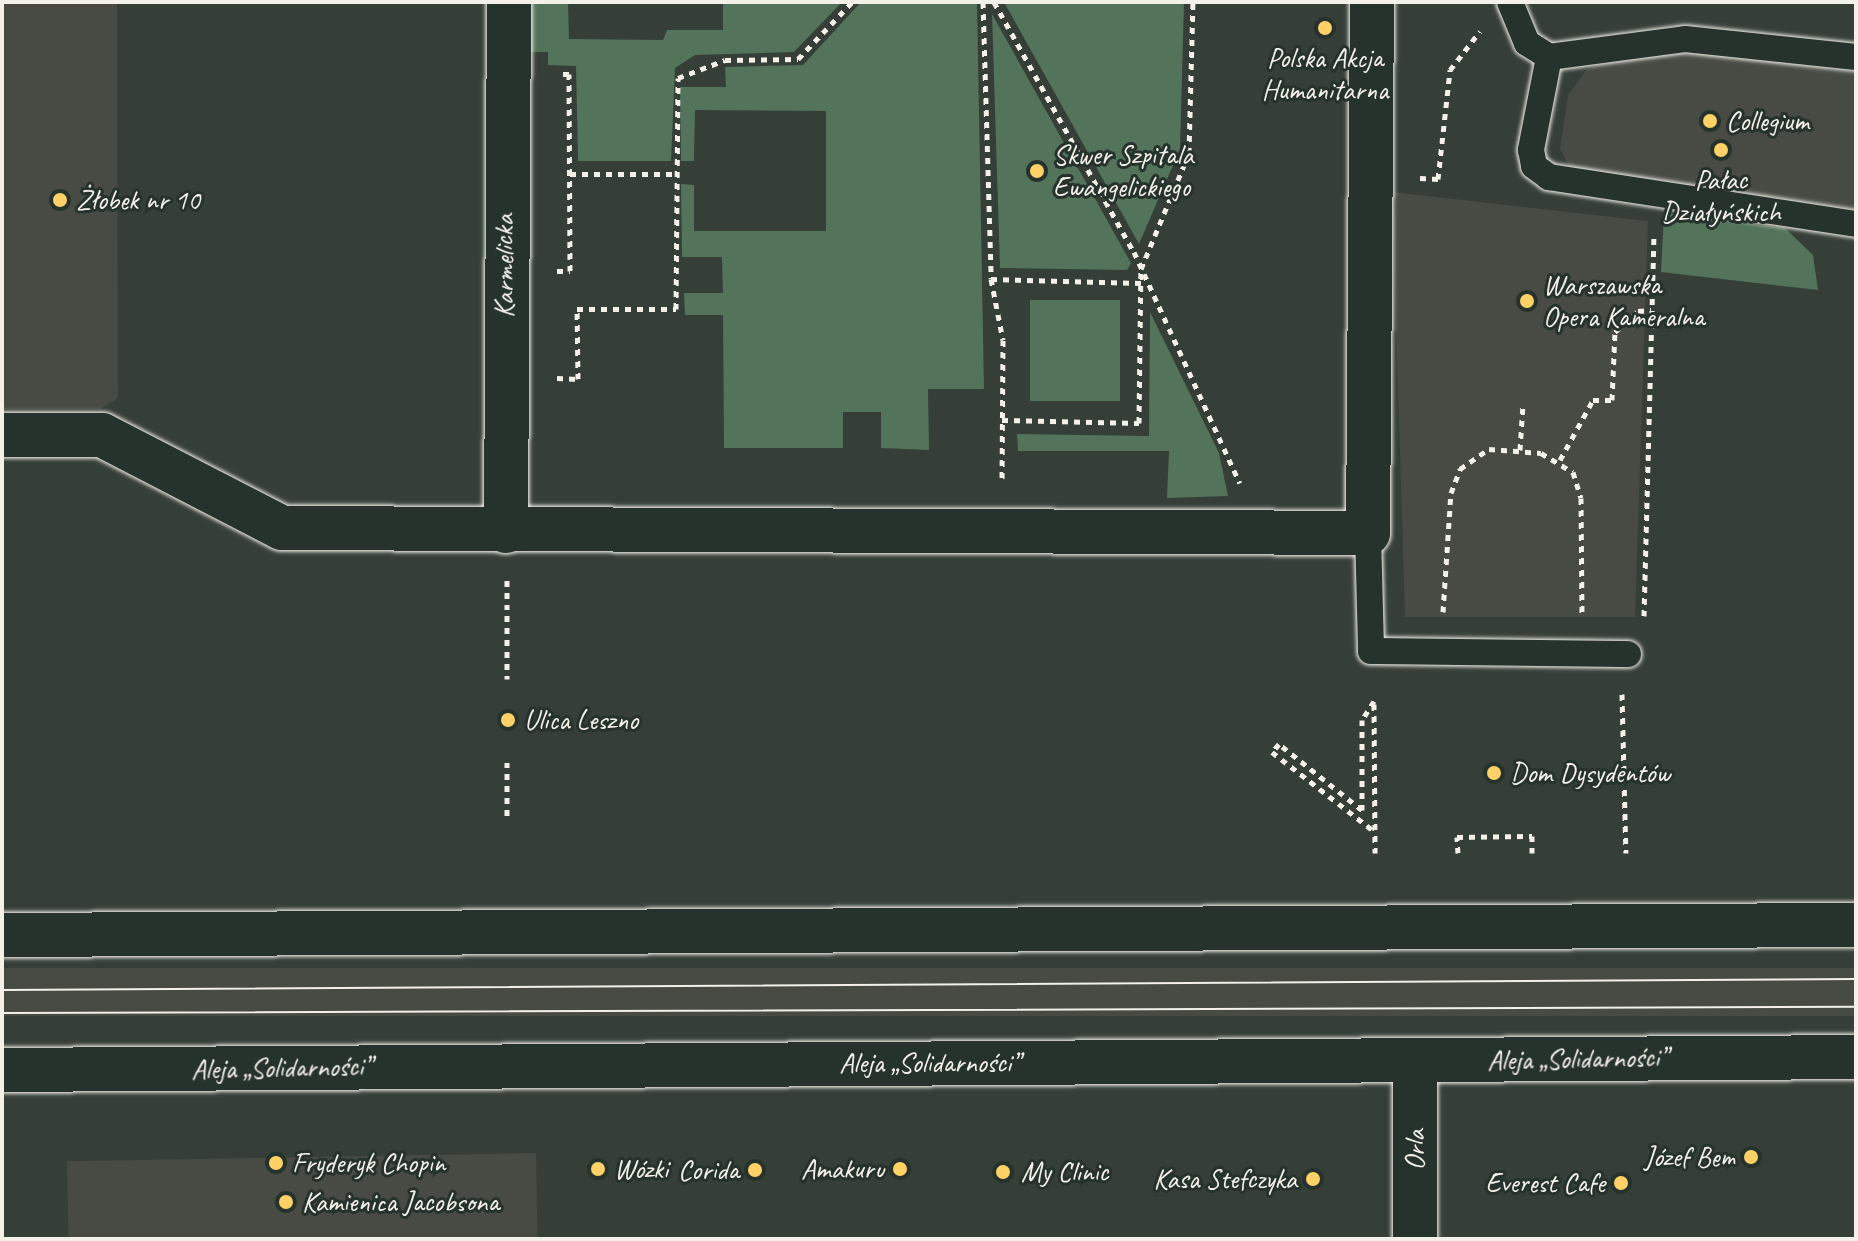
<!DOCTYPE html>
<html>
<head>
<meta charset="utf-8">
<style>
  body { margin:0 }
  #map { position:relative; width:1858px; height:1241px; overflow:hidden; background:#353e37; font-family:Caveat,sans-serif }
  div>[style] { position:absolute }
  .built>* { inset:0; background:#474b44; transform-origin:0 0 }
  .green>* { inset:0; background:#54735b; transform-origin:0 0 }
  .path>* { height:5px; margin-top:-2.5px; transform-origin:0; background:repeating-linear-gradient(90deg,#f4f1e8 0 6px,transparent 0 12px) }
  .roads { filter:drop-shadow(0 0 2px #f4f1e8) drop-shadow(0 0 2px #f4f1e8) }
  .service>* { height:26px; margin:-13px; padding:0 13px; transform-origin:13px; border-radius:13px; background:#26332d }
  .minor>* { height:44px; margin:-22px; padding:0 22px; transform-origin:22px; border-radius:22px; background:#26332d }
  .secondary>* { height:44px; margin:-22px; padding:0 22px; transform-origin:22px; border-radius:22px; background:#26332d }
  .tram>* { height:2px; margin:-1px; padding:0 1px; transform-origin:1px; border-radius:1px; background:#f4f1e8 }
  .dots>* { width:22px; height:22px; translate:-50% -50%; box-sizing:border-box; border:4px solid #26332d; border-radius:50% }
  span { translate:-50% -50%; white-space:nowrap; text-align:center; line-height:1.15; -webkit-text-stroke:6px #26332d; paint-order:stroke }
  .poi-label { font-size:28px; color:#f4f1e8 }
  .left { translate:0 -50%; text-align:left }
  .right { translate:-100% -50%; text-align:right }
  .street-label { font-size:28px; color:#f4f1e8 }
  .frame { position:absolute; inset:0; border:4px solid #f4f1e8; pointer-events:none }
</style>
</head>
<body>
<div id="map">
  <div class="built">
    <div style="clip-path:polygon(2px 2px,117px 2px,118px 398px,100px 409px,2px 409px)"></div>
    <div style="clip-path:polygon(1710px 53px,1856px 72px,1856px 209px,1570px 168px,1560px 148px,1568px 95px,1587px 69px,1641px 54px)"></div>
    <div style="clip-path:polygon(1392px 192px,1648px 221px,1635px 617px,1405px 617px)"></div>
    <div style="left:1856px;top:968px;width:48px;height:1854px;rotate:90deg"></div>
    <div style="left:536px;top:1153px;width:86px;height:469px;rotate:89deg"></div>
  </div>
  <div class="green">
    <div style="clip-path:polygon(528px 2px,568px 2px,569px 39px,663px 40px,667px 30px,723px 30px,723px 2px,842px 2px,794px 52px,695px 55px,675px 68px,671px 161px,578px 161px,576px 66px,548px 65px,548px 52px,529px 52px)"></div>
    <div style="clip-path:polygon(861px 2px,977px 2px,984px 389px,928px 389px,929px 450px,881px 448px,881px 412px,843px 412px,843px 448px,724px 448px,723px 315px,685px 315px,684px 293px,723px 293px,722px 257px,682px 257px,681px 184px,694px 185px,694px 231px,826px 231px,826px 111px,695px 110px,694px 161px,681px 161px,680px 87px,726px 87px,725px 67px,803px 65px)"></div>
    <div style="clip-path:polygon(1004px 2px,1184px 2px,1180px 149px,1139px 244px)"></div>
    <div style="clip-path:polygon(992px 14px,1131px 263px,1127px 270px,1000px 268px)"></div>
    <div style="clip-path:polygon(1664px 213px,1785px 228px,1813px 255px,1818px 290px,1661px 272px)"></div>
    <div style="left:1030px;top:300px;width:90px;height:101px"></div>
    <div style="clip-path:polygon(1150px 312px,1219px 453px,1228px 496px,1167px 498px,1169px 451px,1018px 451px,1017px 434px,1149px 436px)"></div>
  </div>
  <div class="path">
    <div style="left:983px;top:2px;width:277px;rotate:88.3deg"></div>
    <div style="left:991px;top:279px;width:62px;rotate:78.9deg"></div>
    <div style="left:1003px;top:340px;width:143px;rotate:90.4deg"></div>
    <div style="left:994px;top:2px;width:287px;rotate:60.8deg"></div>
    <div style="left:1134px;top:252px;width:254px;rotate:65.4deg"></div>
    <div style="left:570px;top:174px;width:104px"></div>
    <div style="left:1420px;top:178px;width:18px;rotate:3deg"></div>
    <div style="left:1438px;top:179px;width:110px;rotate:-83.7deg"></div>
    <div style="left:1450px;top:70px;width:49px;rotate:-52.4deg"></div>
    <div style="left:557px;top:271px;width:13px"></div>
    <div style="left:570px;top:271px;width:197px;rotate:-90.3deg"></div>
    <div style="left:569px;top:74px;width:12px;rotate:180deg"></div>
    <div style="left:991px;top:279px;width:150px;rotate:1.5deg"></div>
    <div style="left:557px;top:378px;width:21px;rotate:3deg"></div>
    <div style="left:578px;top:379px;width:70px;rotate:-90.8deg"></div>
    <div style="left:577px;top:309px;width:99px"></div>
    <div style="left:676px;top:309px;width:231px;rotate:-89.5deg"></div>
    <div style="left:678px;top:78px;width:50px;rotate:-21deg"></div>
    <div style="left:725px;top:60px;width:73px;rotate:-0.8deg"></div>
    <div style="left:798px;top:59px;width:79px;rotate:-46.5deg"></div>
    <div style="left:1002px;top:420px;width:137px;rotate:1.3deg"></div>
    <div style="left:1139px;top:423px;width:154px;rotate:-89.3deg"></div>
    <div style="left:1141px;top:269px;width:126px;rotate:-67.5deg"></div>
    <div style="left:1189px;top:153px;width:151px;rotate:-88.5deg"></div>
    <div style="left:1520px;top:450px;width:47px;rotate:-86.3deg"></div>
    <div style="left:1560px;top:460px;width:68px;rotate:-61.2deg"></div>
    <div style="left:1593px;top:400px;width:19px"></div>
    <div style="left:1612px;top:400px;width:68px;rotate:-87.5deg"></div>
    <div style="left:1615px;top:332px;width:31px;rotate:-42deg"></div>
    <div style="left:1638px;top:311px;width:13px;rotate:-4deg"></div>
    <div style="left:507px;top:580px;width:99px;rotate:90deg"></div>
    <div style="left:1443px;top:612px;width:119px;rotate:-86.2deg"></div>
    <div style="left:1451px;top:493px;width:26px;rotate:-69deg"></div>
    <div style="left:1460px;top:469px;width:35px;rotate:-35deg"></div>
    <div style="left:1489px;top:449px;width:52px;rotate:4.4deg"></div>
    <div style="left:1541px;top:453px;width:37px;rotate:31deg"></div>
    <div style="left:1573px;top:472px;width:27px;rotate:73deg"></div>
    <div style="left:1581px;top:498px;width:115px;rotate:89.5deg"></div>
    <div style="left:1644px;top:616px;width:382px;rotate:-88.5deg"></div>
    <div style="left:1622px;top:694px;width:159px;rotate:88.6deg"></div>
    <div style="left:1374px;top:701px;width:22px;rotate:122deg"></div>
    <div style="left:1362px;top:720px;width:90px;rotate:90deg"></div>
    <div style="left:1362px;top:810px;width:106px;rotate:-141.5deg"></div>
    <div style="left:1279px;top:744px;width:11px;rotate:131deg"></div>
    <div style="left:1272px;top:752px;width:130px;rotate:37.8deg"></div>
    <div style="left:1374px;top:704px;width:149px;rotate:89.6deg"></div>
    <div style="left:507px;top:762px;width:57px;rotate:90deg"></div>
    <div style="left:1458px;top:853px;width:16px;rotate:-94deg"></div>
    <div style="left:1457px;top:837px;width:75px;rotate:-0.8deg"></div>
    <div style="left:1532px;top:836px;width:17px;rotate:90deg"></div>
  </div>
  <div class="roads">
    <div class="service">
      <div style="left:1510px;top:2px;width:44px;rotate:67.5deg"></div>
      <div style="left:1527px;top:43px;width:26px;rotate:32deg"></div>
      <div style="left:1549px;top:57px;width:137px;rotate:-7.5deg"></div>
      <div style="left:1685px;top:39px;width:172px;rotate:6deg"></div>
      <div style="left:1549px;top:57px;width:95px;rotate:101deg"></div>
      <div style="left:1531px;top:150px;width:16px;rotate:79deg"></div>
      <div style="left:1534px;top:166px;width:19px;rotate:36deg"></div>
      <div style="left:1549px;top:177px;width:311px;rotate:8.7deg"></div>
      <div style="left:1368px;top:533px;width:118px;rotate:88.5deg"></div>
      <div style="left:1371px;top:651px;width:257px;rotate:0.7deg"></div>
    </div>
    <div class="minor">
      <div style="left:2px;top:435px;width:100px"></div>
      <div style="left:102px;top:435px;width:203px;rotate:27.3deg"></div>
      <div style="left:282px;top:528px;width:1086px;rotate:0.26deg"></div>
      <div style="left:1368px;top:533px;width:531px;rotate:-89.57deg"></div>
      <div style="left:506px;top:531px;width:529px;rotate:-89.68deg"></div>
      <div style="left:1415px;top:1061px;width:178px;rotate:90deg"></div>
    </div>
    <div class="secondary">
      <div style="left:2px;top:935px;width:1854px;rotate:-0.31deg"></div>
      <div style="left:2px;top:1070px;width:1854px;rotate:-0.4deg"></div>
    </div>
  </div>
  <div class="tram">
    <div style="left:2px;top:990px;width:1854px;rotate:-0.34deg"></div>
    <div style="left:2px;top:1013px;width:1854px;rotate:-0.19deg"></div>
  </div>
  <div class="dots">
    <div style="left:1325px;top:28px;background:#ffd166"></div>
    <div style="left:1710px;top:121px;background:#ffd166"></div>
    <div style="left:1721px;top:150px;background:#ffd166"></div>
    <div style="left:1037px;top:171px;background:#ffd166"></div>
    <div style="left:60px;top:200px;background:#ffd166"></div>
    <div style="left:1527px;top:301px;background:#ffd166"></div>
    <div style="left:508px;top:720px;background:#ffd166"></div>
    <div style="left:1494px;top:773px;background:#ffd166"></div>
    <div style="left:1751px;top:1157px;background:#ffd166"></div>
    <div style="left:276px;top:1163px;background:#ffd166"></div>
    <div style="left:598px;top:1169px;background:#ffd166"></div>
    <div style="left:900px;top:1169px;background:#ffd166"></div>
    <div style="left:755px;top:1170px;background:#ffd166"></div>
    <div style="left:1003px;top:1172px;background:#ffd166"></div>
    <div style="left:1313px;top:1179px;background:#ffd166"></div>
    <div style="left:1621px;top:1183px;background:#ffd166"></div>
    <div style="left:286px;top:1202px;background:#ffd166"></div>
  </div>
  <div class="poi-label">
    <span style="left:1325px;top:74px">Polska Akcja<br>Humanitarna</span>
    <span class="left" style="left:1726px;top:121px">Collegium</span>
    <span class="left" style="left:1053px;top:171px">Skwer Szpitala<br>Ewangelickiego</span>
    <span style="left:1721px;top:196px">Pałac<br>Działyńskich</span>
    <span class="left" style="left:76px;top:200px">Żłobek nr 10</span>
    <span class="left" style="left:1543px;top:301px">Warszawska<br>Opera Kameralna</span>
    <span class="left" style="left:524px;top:720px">Ulica Leszno</span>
    <span class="left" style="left:1510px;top:773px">Dom Dysydentów</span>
    <span class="right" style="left:1735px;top:1157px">Józef Bem</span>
    <span class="left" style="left:292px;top:1163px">Fryderyk Chopin</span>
    <span class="left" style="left:614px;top:1169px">Wózki</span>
    <span class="right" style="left:884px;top:1169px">Amakuru</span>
    <span class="right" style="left:739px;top:1170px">Corida</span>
    <span class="left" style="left:1021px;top:1172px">My Clinic</span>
    <span class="right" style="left:1297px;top:1179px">Kasa Stefczyka</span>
    <span class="right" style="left:1605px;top:1183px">Everest Cafe</span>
    <span class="left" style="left:302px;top:1202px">Kamienica Jacobsona</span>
  </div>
  <div class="street-label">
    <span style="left:504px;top:266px;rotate:-90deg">Karmelicka</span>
    <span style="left:1577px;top:1059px;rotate:-1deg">Aleja „Solidarności”</span>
    <span style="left:929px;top:1063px">Aleja „Solidarności”</span>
    <span style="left:281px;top:1068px;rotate:-1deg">Aleja „Solidarności”</span>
    <span style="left:1415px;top:1150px;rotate:-90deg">Orla</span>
  </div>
  <div class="frame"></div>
</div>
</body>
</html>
